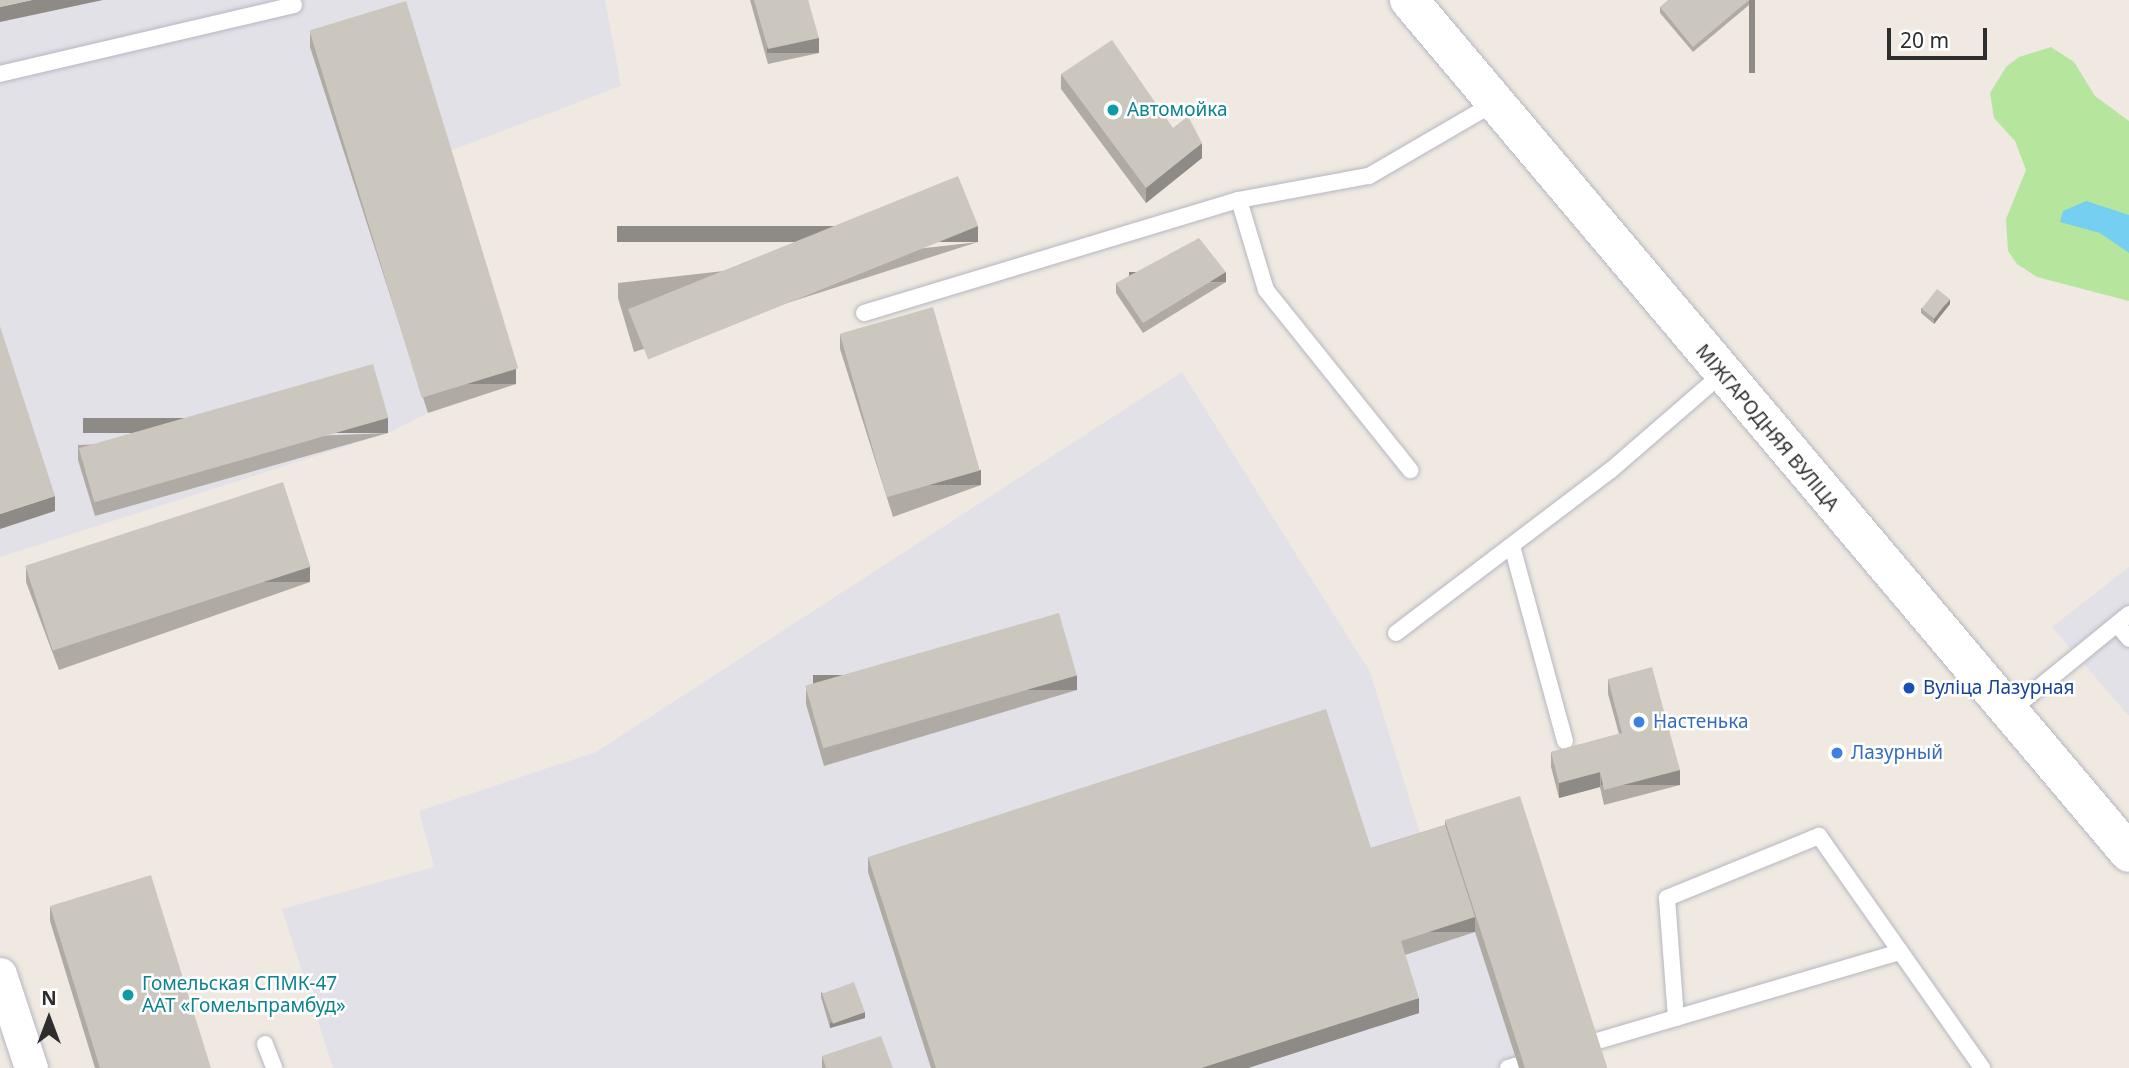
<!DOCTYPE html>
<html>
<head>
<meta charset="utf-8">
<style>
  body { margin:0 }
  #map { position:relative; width:2129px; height:1068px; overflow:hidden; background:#efe9e1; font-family:"Noto Sans",sans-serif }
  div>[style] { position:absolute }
  .industrial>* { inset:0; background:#e3e1e8 }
  .green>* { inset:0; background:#b6e59e }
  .water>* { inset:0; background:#75cff0 }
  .roads { filter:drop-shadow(0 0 2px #b4b7c1) drop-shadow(0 0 2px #b4b7c1) }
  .lane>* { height:16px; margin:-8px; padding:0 8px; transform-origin:8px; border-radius:8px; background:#fff }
  .street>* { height:33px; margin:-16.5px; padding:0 16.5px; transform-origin:16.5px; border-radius:16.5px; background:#fff }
  .secondary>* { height:38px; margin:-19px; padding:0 19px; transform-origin:19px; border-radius:19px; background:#fff }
  .wall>* { inset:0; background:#afaba4 }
  .shaded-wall>* { inset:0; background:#8e8b86; transform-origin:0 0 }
  .building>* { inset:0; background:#cbc7bf; transform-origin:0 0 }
  .dots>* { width:19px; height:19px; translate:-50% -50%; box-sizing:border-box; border:4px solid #fff; border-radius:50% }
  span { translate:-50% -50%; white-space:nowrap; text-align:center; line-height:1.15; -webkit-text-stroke:5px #fff; paint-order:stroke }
  .culture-label { font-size:19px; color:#0d838f }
  .left { translate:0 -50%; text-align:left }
  .street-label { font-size:19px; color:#2e2e2e }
  .transit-label { font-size:19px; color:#164399 }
  .shop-label { font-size:19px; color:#366cbe }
  .north { position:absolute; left:14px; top:984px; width:70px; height:70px; -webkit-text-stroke:5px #fff; paint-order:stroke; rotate:0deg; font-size:19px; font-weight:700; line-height:28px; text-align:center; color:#2e2e2e }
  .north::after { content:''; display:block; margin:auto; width:24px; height:32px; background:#2e2e2e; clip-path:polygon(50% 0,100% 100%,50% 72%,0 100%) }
  .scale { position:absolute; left:1887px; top:28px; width:100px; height:32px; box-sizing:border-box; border:4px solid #2e2e2e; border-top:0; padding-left:9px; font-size:21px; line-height:24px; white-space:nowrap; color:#2e2e2e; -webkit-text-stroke:5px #fff; paint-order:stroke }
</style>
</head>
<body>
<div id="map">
  <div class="industrial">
    <div style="clip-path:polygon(0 0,605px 0,621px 86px,447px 152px,516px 384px,428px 413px,388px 433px,0 557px)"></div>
    <div style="clip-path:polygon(1182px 372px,1370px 672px,1424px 846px,1602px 1068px,333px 1068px,282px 909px,434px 867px,419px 811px,596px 752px)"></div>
    <div style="clip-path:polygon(2129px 567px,2129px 716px,2052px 627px)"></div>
  </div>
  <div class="green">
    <div style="clip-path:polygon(2051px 47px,2074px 62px,2095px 96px,2129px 121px,2129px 301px,2037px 277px,2017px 264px,2008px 251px,2006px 219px,2026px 170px,2015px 141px,1994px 118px,1990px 93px,2006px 67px,2019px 57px)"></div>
  </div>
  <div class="water">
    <div style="clip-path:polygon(2086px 201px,2129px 215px,2129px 253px,2100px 233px,2060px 222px,2063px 211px)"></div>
  </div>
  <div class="roads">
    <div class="lane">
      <div style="left:0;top:74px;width:302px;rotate:-13.2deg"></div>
      <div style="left:1239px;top:200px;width:94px;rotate:73.3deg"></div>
      <div style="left:1266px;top:290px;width:231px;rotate:51.3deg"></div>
      <div style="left:864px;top:313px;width:392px;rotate:-16.8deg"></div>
      <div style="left:1239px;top:200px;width:132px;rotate:-10.5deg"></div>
      <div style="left:1369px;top:176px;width:147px;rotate:-30.2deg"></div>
      <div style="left:1512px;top:546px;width:202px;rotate:74.8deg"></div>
      <div style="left:2117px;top:624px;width:19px;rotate:51deg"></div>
      <div style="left:1396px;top:633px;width:270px;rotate:-37.2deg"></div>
      <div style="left:1611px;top:470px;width:147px;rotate:-40.9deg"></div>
      <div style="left:2009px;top:712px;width:155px;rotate:-39.2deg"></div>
      <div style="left:1676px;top:1018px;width:120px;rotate:-94.3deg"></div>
      <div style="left:1667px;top:898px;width:164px;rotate:-22.2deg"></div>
      <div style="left:1819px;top:836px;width:284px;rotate:54.9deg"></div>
      <div style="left:1594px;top:1042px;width:319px;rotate:-16.4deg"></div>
      <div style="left:265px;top:1044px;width:26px;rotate:69deg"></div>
      <div style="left:1508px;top:1068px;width:10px;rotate:-17deg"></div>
    </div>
    <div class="street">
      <div style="left:0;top:974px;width:99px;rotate:71.7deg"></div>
    </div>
    <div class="secondary">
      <div style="left:1409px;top:0;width:1116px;rotate:49.83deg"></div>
    </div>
  </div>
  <div class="wall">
    <div style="clip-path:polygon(750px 0,808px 0,819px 53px,768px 64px)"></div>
    <div style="clip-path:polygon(1755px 0,1693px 52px,1660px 13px,1660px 7px)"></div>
    <div style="clip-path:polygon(310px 32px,516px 384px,428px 413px,310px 47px)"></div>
    <div style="clip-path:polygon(1061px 74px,1173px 128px,1202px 158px,1146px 203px,1061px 89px)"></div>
    <div style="clip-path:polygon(978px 242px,634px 352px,618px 298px,618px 283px)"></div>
    <div style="clip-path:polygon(1226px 282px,1143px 333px,1116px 293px,1116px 283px)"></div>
    <div style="clip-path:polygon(1950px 304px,1934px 324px,1921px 313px,1921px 308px)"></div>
    <div style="clip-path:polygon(840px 334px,981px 485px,893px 517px,840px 349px)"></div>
    <div style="clip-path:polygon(388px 433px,95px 516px,78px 460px,78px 445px)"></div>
    <div style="clip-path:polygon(26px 567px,310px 582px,59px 670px,26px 582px)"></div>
    <div style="clip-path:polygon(1608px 679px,1680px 785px,1604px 805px,1600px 787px,1559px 798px,1551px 767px,1551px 752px,1619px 734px,1608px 694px)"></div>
    <div style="clip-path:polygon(806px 689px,1077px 690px,824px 766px,806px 704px)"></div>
    <div style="clip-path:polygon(1445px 820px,1607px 1068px,1519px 1068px,1475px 932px,1405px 955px,1419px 1013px,1248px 1068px,931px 1068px,868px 872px,868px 857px,1371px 848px,1445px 825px)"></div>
    <div style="clip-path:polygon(50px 906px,211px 1068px,95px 1068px,50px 921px)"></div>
    <div style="clip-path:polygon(821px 992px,865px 1018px,830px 1028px,821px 997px)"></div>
    <div style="clip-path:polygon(822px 1056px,893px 1068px,822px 1068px)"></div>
  </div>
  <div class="shaded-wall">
    <div style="clip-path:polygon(32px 0,103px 0,0 22px,0 7px)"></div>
    <div style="left:1749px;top:0;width:6px;height:73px"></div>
    <div style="left:819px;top:38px;width:15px;height:52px;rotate:90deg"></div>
    <div style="clip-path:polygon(1202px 143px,1202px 158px,1146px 203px,1146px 188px)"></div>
    <div style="left:978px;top:226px;width:16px;height:361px;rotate:90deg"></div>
    <div style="left:1226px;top:272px;width:10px;height:97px;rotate:90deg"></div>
    <div style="clip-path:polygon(1950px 299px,1950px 304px,1934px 324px,1934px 318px)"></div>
    <div style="left:516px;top:369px;width:15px;height:93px;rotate:90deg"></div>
    <div style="left:388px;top:418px;width:15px;height:305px;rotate:90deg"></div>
    <div style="left:981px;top:470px;width:15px;height:94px;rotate:90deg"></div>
    <div style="clip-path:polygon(55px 496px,55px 511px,0 529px,0 514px)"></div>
    <div style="left:310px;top:567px;width:15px;height:266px;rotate:90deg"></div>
    <div style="left:1077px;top:675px;width:15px;height:264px;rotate:90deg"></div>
    <div style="left:1680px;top:770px;width:15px;height:79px;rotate:90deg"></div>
    <div style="clip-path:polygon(1600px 772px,1600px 787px,1559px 798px,1559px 783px)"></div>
    <div style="left:1475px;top:917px;width:15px;height:78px;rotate:90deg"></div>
    <div style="clip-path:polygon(1419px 998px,1419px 1013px,1248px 1068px,1201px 1068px)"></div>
    <div style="clip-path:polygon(865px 1012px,865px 1018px,830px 1028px,830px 1023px)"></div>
  </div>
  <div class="building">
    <div style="clip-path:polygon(0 0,32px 0,0 7px)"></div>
    <div style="clip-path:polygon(754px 0,808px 0,819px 38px,768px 49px)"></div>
    <div style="clip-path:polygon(1668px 0,1749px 0,1693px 47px,1660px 7px)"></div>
    <div style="left:406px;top:1px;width:384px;height:101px;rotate:73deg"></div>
    <div style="clip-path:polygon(1112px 40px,1173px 128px,1188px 116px,1202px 143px,1146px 188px,1061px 74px)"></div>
    <div style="left:958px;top:176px;width:54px;height:356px;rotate:68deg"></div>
    <div style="clip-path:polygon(1199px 238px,1226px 272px,1143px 323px,1116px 283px)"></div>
    <div style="left:1937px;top:289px;width:16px;height:25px;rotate:38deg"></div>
    <div style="left:933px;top:307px;width:170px;height:97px;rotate:74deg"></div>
    <div style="clip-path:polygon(0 326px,55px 496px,0 514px)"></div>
    <div style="left:373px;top:364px;width:56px;height:306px;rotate:74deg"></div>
    <div style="left:283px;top:482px;width:89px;height:271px;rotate:72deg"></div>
    <div style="left:1059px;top:613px;width:65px;height:264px;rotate:74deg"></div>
    <div style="clip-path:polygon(1652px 667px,1680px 770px,1604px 790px,1600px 772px,1559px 783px,1551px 752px,1622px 733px,1608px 679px)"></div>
    <div style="clip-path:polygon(1326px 709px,1371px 848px,1445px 825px,1475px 917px,1401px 941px,1419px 998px,1201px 1068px,936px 1068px,868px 857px)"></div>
    <div style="clip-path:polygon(1520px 796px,1607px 1067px,1604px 1068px,1525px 1068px,1445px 820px)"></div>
    <div style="clip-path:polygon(151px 875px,211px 1068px,100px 1068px,50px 906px)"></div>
    <div style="left:854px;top:982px;width:32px;height:34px;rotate:70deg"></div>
    <div style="clip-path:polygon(881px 1036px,893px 1068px,826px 1068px,822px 1056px)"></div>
  </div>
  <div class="dots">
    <div style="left:1113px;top:110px;background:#0f9aa8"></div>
    <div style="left:1909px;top:688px;background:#1a4fb4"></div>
    <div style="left:1639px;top:722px;background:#3f7fe0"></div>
    <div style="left:1837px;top:753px;background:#3f7fe0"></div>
    <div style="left:128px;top:995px;background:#0f9aa8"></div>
  </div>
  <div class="culture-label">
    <span class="left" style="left:1127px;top:110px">Автомойка</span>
    <span class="left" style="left:142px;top:995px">Гомельская СПМК-47<br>ААТ «Гомельпрамбуд»</span>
  </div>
  <div class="street-label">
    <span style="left:1767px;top:428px;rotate:50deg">МІЖГАРОДНЯЯ ВУЛІЦА</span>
  </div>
  <div class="transit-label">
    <span class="left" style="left:1923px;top:688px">Вуліца Лазурная</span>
  </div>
  <div class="shop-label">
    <span class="left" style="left:1653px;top:722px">Настенька</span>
    <span class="left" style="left:1851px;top:753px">Лазурный</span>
  </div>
  <div class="north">N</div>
  <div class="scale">20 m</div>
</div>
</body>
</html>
